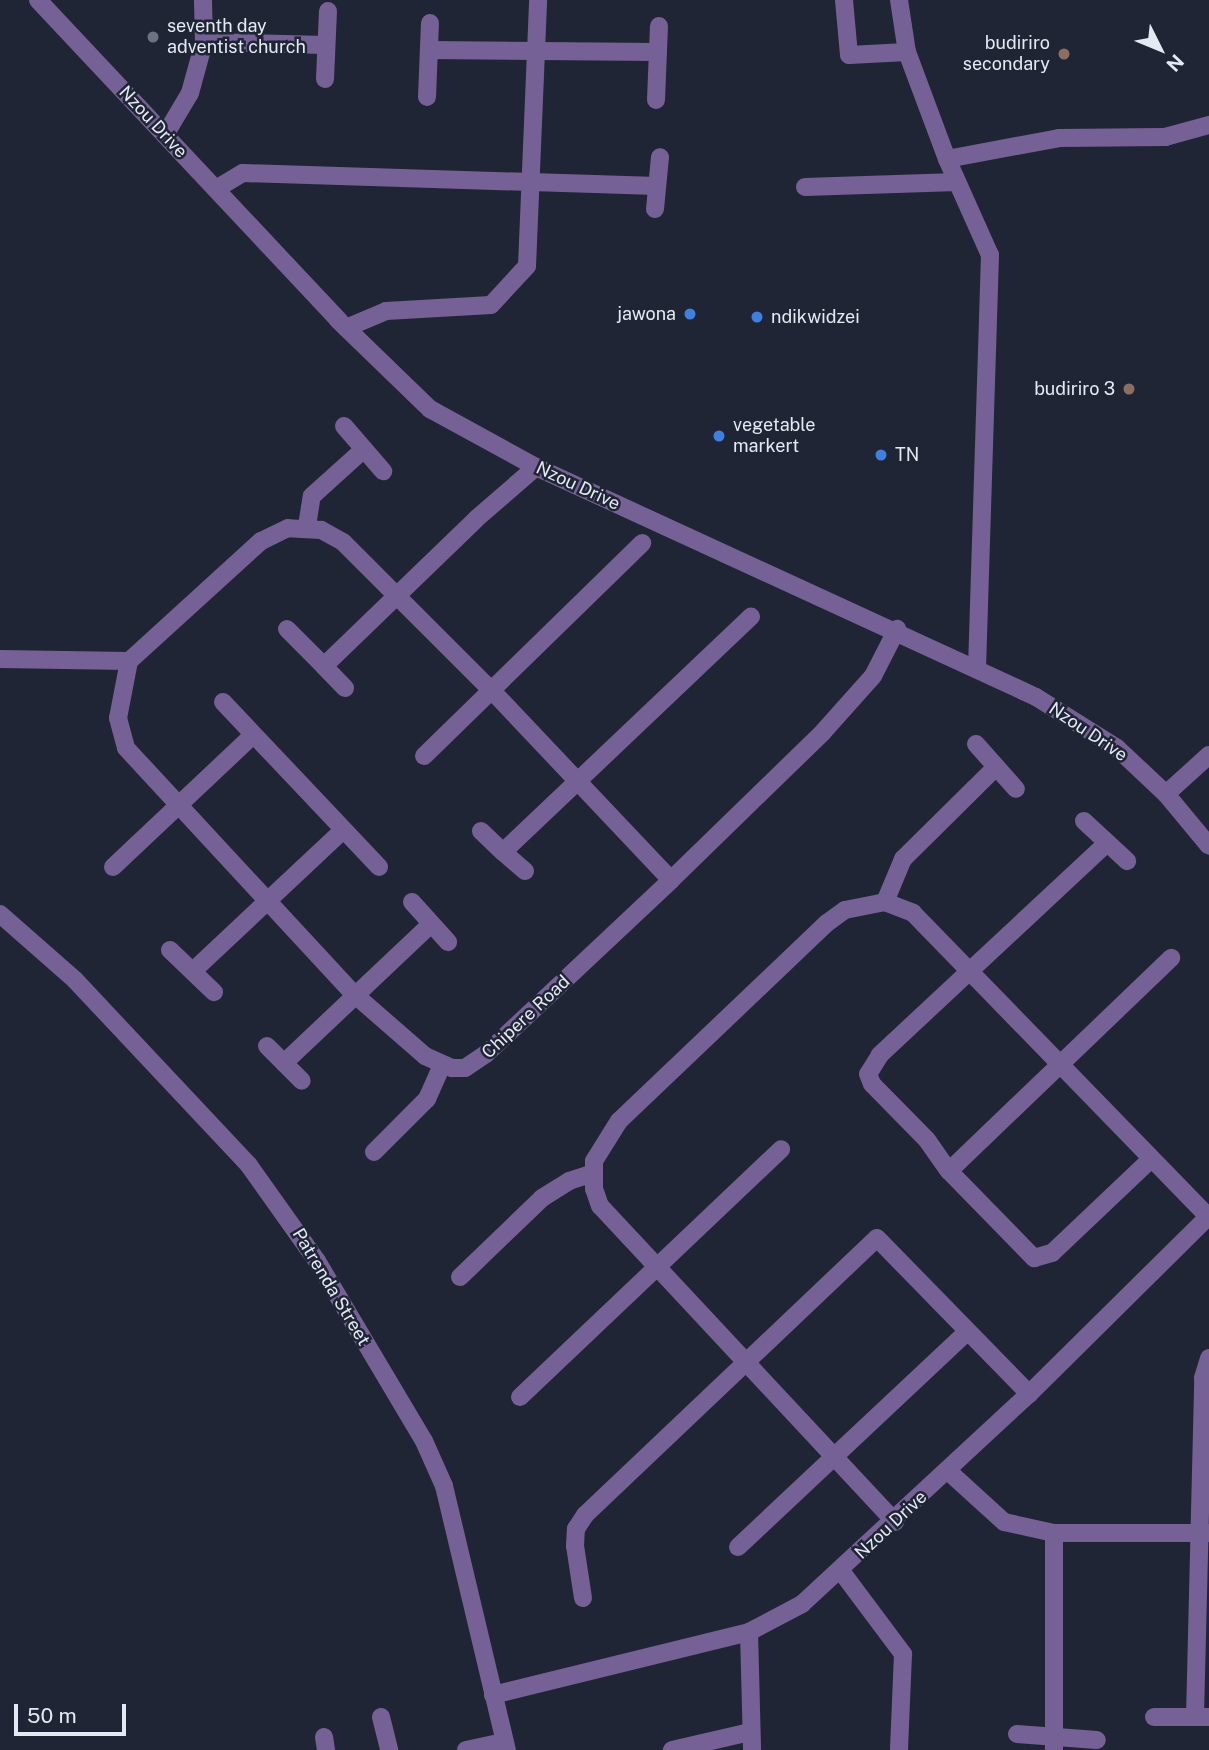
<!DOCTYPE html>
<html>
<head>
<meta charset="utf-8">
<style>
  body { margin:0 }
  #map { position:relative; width:1209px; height:1750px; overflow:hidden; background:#202535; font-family:"Public Sans",sans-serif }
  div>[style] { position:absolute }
  .minor>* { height:18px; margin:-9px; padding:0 9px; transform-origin:9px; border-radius:9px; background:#766196 }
  .tertiary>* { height:18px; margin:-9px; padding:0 9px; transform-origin:9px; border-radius:9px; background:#766196 }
  .dots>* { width:19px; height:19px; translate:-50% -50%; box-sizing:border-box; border:4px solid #202535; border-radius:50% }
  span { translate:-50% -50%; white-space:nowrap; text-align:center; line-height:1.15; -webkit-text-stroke:5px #202535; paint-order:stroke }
  .poi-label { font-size:18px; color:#e5e9f4 }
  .left { translate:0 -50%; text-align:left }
  .right { translate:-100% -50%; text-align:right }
  .street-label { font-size:18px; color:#e5e9f4 }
  .north { position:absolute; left:1125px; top:14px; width:70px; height:70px; -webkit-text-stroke:5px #202535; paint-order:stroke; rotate:133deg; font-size:19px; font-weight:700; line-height:28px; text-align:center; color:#e5e9f4 }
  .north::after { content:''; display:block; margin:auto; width:24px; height:32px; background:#e5e9f4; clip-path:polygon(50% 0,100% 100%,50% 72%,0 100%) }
  .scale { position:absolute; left:14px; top:1704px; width:112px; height:32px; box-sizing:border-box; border:4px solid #e5e9f4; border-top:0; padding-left:9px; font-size:21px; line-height:24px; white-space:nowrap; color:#e5e9f4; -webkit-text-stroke:5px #202535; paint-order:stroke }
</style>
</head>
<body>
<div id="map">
  <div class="minor">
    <div style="left:38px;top:0;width:439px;rotate:46.8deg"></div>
    <div style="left:338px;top:320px;width:128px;rotate:44.1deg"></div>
    <div style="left:430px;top:409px;width:121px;rotate:28.7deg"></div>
    <div style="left:536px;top:467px;width:550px;rotate:24.7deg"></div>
    <div style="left:1036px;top:697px;width:96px;rotate:32.2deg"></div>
    <div style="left:1117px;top:748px;width:67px;rotate:43.2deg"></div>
    <div style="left:1166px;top:794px;width:67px;rotate:50.4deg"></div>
    <div style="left:844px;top:0;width:55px;rotate:84.8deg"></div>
    <div style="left:849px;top:55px;width:58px;rotate:-3deg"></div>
    <div style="left:899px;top:0;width:53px;rotate:81.3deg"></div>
    <div style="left:907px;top:52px;width:114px;rotate:69.5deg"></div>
    <div style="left:947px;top:159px;width:105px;rotate:65.9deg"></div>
    <div style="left:990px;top:255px;width:413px;rotate:91.8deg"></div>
    <div style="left:204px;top:42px;width:121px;rotate:1.4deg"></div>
    <div style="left:429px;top:50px;width:229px;rotate:0.5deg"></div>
    <div style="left:325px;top:79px;width:68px;rotate:-87.5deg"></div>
    <div style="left:427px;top:97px;width:74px;rotate:-87.7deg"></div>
    <div style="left:656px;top:100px;width:74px;rotate:-87.7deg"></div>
    <div style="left:165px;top:135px;width:49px;rotate:-59.2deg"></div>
    <div style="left:190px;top:93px;width:53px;rotate:-74.6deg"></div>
    <div style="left:204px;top:42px;width:42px;rotate:-91.4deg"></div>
    <div style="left:947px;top:159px;width:114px;rotate:-10.6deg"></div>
    <div style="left:1059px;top:138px;width:106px;rotate:-0.5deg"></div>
    <div style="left:1165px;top:137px;width:46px;rotate:-15.3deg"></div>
    <div style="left:805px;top:187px;width:152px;rotate:-1.9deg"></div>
    <div style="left:216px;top:189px;width:31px;rotate:-31deg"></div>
    <div style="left:243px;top:173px;width:414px;rotate:1.8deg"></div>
    <div style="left:655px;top:209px;width:52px;rotate:-84.5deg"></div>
    <div style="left:346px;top:328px;width:43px;rotate:-23deg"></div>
    <div style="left:386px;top:311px;width:105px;rotate:-3.3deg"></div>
    <div style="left:491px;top:305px;width:53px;rotate:-47.3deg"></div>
    <div style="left:527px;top:266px;width:266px;rotate:-87.6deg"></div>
    <div style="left:344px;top:426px;width:60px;rotate:49.1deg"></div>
    <div style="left:307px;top:526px;width:30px;rotate:-81deg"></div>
    <div style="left:312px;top:496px;width:70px;rotate:-42.1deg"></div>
    <div style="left:287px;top:629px;width:52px;rotate:45deg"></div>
    <div style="left:0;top:659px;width:129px;rotate:0.9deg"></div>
    <div style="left:345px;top:688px;width:30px;rotate:-134deg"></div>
    <div style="left:324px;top:666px;width:211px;rotate:-44deg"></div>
    <div style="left:476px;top:519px;width:79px;rotate:-40.9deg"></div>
    <div style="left:223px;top:702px;width:227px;rotate:46.6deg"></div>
    <div style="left:976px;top:744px;width:60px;rotate:48.4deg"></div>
    <div style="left:424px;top:756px;width:305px;rotate:-44.3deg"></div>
    <div style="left:1166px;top:794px;width:58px;rotate:-42.2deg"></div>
    <div style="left:1084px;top:821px;width:59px;rotate:42.9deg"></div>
    <div style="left:481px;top:831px;width:30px;rotate:44deg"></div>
    <div style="left:1107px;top:843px;width:311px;rotate:137deg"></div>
    <div style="left:880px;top:1055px;width:22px;rotate:122deg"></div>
    <div style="left:868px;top:1074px;width:11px;rotate:68deg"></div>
    <div style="left:872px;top:1084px;width:78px;rotate:45.5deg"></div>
    <div style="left:927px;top:1140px;width:38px;rotate:55deg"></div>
    <div style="left:949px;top:1171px;width:122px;rotate:45.7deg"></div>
    <div style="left:1034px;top:1258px;width:19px;rotate:-16deg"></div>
    <div style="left:1052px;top:1253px;width:137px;rotate:-43.5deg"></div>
    <div style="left:113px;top:867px;width:192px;rotate:-43.3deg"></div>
    <div style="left:525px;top:871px;width:29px;rotate:-139deg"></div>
    <div style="left:503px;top:852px;width:342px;rotate:-43.5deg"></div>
    <div style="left:671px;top:880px;width:259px;rotate:-133.4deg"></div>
    <div style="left:493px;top:692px;width:212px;rotate:-135deg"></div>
    <div style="left:343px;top:542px;width:25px;rotate:-151deg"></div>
    <div style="left:321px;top:530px;width:33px;rotate:-177deg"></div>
    <div style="left:288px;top:528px;width:30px;rotate:154deg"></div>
    <div style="left:261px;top:541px;width:178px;rotate:137.7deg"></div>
    <div style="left:129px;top:661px;width:58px;rotate:100.9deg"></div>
    <div style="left:118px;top:718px;width:31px;rotate:75deg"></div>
    <div style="left:126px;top:748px;width:335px;rotate:47.2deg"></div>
    <div style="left:354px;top:994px;width:94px;rotate:41.1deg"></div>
    <div style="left:425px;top:1056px;width:30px;rotate:24deg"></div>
    <div style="left:452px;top:1068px;width:13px"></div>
    <div style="left:465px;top:1068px;width:25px;rotate:-34deg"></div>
    <div style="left:486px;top:1054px;width:254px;rotate:-43.2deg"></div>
    <div style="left:671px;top:880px;width:212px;rotate:-44.2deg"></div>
    <div style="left:823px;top:732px;width:75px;rotate:-48.2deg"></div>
    <div style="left:873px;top:676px;width:53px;rotate:-62.9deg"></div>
    <div style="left:412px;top:902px;width:54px;rotate:48deg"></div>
    <div style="left:885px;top:902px;width:47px;rotate:-67.3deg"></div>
    <div style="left:903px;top:859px;width:131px;rotate:-44.7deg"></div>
    <div style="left:170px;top:950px;width:61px;rotate:43.7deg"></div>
    <div style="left:193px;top:971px;width:206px;rotate:-43.2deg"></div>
    <div style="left:267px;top:1046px;width:49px;rotate:45deg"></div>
    <div style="left:284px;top:1063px;width:202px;rotate:-43.4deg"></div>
    <div style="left:374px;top:1152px;width:75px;rotate:-45deg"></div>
    <div style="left:427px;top:1099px;width:37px;rotate:-66deg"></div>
    <div style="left:949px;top:1171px;width:308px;rotate:-43.8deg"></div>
    <div style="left:460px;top:1277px;width:114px;rotate:-43.9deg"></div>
    <div style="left:542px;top:1198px;width:32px;rotate:-32deg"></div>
    <div style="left:569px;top:1181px;width:25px;rotate:-18deg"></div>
    <div style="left:520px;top:1397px;width:360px;rotate:-43.5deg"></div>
    <div style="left:948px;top:1471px;width:76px;rotate:42.3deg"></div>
    <div style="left:1004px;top:1522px;width:51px;rotate:12.4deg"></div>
    <div style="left:1054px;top:1533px;width:155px"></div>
    <div style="left:895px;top:1522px;width:432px;rotate:-133deg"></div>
    <div style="left:600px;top:1206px;width:18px;rotate:-109deg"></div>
    <div style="left:594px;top:1189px;width:28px;rotate:-90deg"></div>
    <div style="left:594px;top:1161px;width:47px;rotate:-58deg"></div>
    <div style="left:619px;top:1121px;width:287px;rotate:-43.6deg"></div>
    <div style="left:827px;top:923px;width:22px;rotate:-36deg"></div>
    <div style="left:845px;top:910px;width:41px;rotate:-11.3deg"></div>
    <div style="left:885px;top:902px;width:30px;rotate:21deg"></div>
    <div style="left:913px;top:913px;width:424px;rotate:45.8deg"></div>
    <div style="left:738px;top:1547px;width:314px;rotate:-43.2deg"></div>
    <div style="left:841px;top:1571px;width:104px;rotate:53.2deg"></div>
    <div style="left:903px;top:1654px;width:96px;rotate:92.4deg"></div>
    <div style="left:583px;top:1598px;width:53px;rotate:-98.7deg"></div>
    <div style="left:575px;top:1546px;width:17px;rotate:-87deg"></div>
    <div style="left:576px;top:1529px;width:17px;rotate:-57deg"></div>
    <div style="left:585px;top:1515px;width:402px;rotate:-43.5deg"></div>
    <div style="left:877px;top:1238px;width:218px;rotate:45.7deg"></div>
    <div style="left:749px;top:1632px;width:118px;rotate:88.5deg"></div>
    <div style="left:493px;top:1695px;width:264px;rotate:-13.8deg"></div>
    <div style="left:749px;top:1632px;width:60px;rotate:-27.8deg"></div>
    <div style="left:802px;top:1604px;width:309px;rotate:-42.8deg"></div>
    <div style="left:1029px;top:1394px;width:253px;rotate:-44.7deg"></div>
    <div style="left:381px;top:1717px;width:34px;rotate:76deg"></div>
    <div style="left:1154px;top:1717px;width:55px"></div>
    <div style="left:1195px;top:1717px;width:339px;rotate:-88.6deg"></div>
    <div style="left:1203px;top:1378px;width:21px;rotate:-73deg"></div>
    <div style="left:1017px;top:1734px;width:80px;rotate:4.3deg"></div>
    <div style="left:324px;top:1737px;width:13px;rotate:81deg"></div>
    <div style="left:466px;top:1750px;width:39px;rotate:-12deg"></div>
    <div style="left:672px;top:1750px;width:80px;rotate:-13deg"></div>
    <div style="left:1054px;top:1750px;width:217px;rotate:-90deg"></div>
  </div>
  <div class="tertiary">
    <div style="left:0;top:914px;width:100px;rotate:41.3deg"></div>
    <div style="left:75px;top:980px;width:253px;rotate:46.8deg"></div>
    <div style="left:248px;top:1164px;width:119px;rotate:54.6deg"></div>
    <div style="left:317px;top:1261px;width:209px;rotate:59.3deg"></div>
    <div style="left:424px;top:1441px;width:49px;rotate:66deg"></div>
    <div style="left:444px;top:1486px;width:271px;rotate:76.6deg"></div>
  </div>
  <div class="dots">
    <div style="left:153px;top:37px;background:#6b7280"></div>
    <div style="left:1064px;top:54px;background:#8d6e63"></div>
    <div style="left:690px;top:314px;background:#3f7fe0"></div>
    <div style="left:757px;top:317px;background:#3f7fe0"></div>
    <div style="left:1129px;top:389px;background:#8d6e63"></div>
    <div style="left:719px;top:436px;background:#3f7fe0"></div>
    <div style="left:881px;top:455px;background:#3f7fe0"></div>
  </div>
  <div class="poi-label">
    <span class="left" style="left:167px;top:37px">seventh day<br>adventist church</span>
    <span class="right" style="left:1050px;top:54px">budiriro<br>secondary</span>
    <span class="right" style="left:676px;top:314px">jawona</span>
    <span class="left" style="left:771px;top:317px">ndikwidzei</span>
    <span class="right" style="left:1115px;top:389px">budiriro 3</span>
    <span class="left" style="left:733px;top:436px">vegetable<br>markert</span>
    <span class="left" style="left:895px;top:455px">TN</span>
  </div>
  <div class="street-label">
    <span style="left:153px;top:122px;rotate:47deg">Nzou Drive</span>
    <span style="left:578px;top:486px;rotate:25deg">Nzou Drive</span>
    <span style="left:1088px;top:732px;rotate:34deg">Nzou Drive</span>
    <span style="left:526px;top:1017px;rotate:-43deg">Chipere Road</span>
    <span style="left:331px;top:1287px;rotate:59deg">Patrenda Street</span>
    <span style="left:891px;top:1525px;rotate:-43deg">Nzou Drive</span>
  </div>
  <div class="north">N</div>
  <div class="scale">50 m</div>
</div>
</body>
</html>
